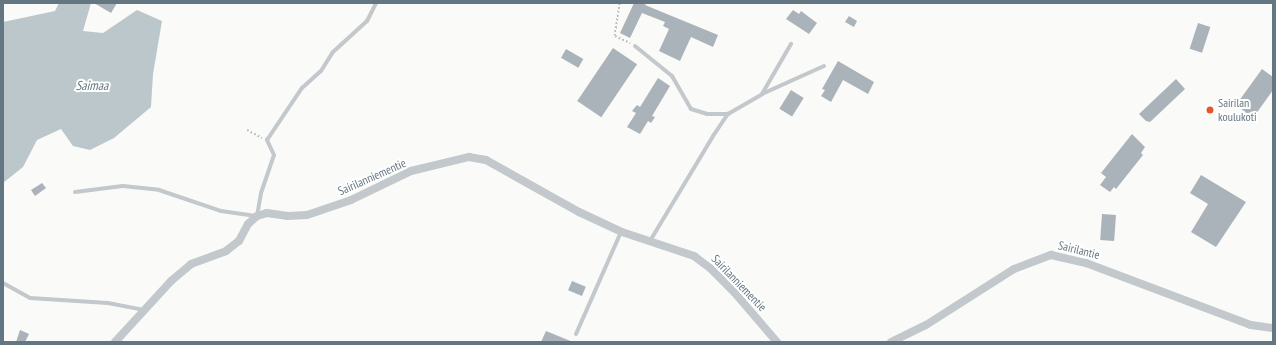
<!DOCTYPE html>
<html>
<head>
<meta charset="utf-8">
<style>
  body { margin:0 }
  #map { position:relative; width:1276px; height:345px; overflow:hidden; background:#fafaf8; font-family:"PT Sans Narrow",sans-serif }
  div>[style] { position:absolute }
  .water>* { inset:0; background:#bbc7cb }
  .building>* { inset:0; background:#aab3b9; transform-origin:0 0 }
  .path>* { height:1.5px; margin-top:-0.75px; transform-origin:0; background:repeating-linear-gradient(90deg,#bbbfc2 0 2px,transparent 0 4px) }
  .service>* { height:4px; margin:-2px; padding:0 2px; transform-origin:2px; border-radius:2px; background:#c3c8cc }
  .minor>* { height:8px; margin:-4px; padding:0 4px; transform-origin:4px; border-radius:4px; background:#c3c8cc }
  .dots>* { width:11px; height:11px; translate:-50% -50%; box-sizing:border-box; border:2px solid #fff; border-radius:50% }
  span { translate:-50% -50%; white-space:nowrap; text-align:center; line-height:1.15; -webkit-text-stroke:4px #fff; paint-order:stroke }
  .poi-label { font-size:12px; color:#657683 }
  .left { translate:0 -50%; text-align:left }
  .street-label { font-size:12px; color:#657683 }
  .water-label { font-size:13px; color:#60757c; font-style:italic }
  .frame { position:absolute; inset:0; border:4px solid #657683; pointer-events:none }
</style>
</head>
<body>
<div id="map">
  <div class="water">
    <div style="clip-path:polygon(59px 3px,91px 3px,83px 31px,103px 33px,137px 10px,162px 21px,153px 74px,151px 107px,114px 138px,90px 150px,73px 146px,61px 129px,37px 140px,23px 167px,3px 183px,3px 22px,55px 11px)"></div>
  </div>
  <div class="building">
    <div style="clip-path:polygon(94px 3px,117px 3px,111px 13px)"></div>
    <div style="clip-path:polygon(634px 3px,646px 3px,645px 5px,718px 35px,713px 47px,691px 37px,680px 61px,659px 51px,669px 29px,663px 26px,665px 22px,642px 13px,630px 38px,620px 33px)"></div>
    <div style="clip-path:polygon(793px 10px,799px 14px,801px 11px,817px 23px,809px 34px,786px 19px)"></div>
    <div style="clip-path:polygon(849px 16px,857px 21px,854px 27px,845px 22px)"></div>
    <div style="left:1198px;top:23px;width:13px;height:27px;rotate:18deg"></div>
    <div style="left:613px;top:48px;width:29px;height:64px;rotate:34deg"></div>
    <div style="left:566px;top:49px;width:20px;height:10px;rotate:30deg"></div>
    <div style="clip-path:polygon(838px 61px,874px 82px,868px 94px,843px 80px,831px 102px,821px 96px,825px 90px,822px 89px)"></div>
    <div style="clip-path:polygon(1262px 69px,1273px 77px,1273px 90px,1253px 118px,1236px 105px)"></div>
    <div style="clip-path:polygon(658px 78px,670px 86px,652px 116px,655px 117px,651px 123px,648px 121px,640px 134px,627px 127px,636px 113px,632px 111px,637px 105px,640px 107px)"></div>
    <div style="clip-path:polygon(1176px 79px,1185px 89px,1150px 122px,1146px 121px,1139px 114px)"></div>
    <div style="left:791px;top:90px;width:15px;height:22px;rotate:32deg"></div>
    <div style="clip-path:polygon(1132px 134px,1145px 147px,1141px 153px,1143px 155px,1116px 189px,1114px 187px,1110px 192px,1100px 185px,1106px 177px,1101px 173px)"></div>
    <div style="clip-path:polygon(1201px 175px,1246px 202px,1216px 247px,1191px 232px,1208px 204px,1190px 193px)"></div>
    <div style="clip-path:polygon(42px 183px,46px 188px,35px 196px,31px 190px)"></div>
    <div style="left:1102px;top:214px;width:14px;height:26px;rotate:4deg"></div>
    <div style="left:572px;top:281px;width:15px;height:10px;rotate:23deg"></div>
    <div style="clip-path:polygon(20px 330px,29px 334px,25px 342px,16px 342px)"></div>
    <div style="clip-path:polygon(546px 331px,573px 342px,541px 342px)"></div>
  </div>
  <div class="path">
    <div style="left:620px;top:3px;width:33px;rotate:99deg"></div>
    <div style="left:615px;top:36px;width:17px;rotate:25deg"></div>
    <div style="left:247px;top:130px;width:17px;rotate:28deg"></div>
  </div>
  <div class="service">
    <div style="left:635px;top:46px;width:48px;rotate:39deg"></div>
    <div style="left:672px;top:76px;width:38px;rotate:60deg"></div>
    <div style="left:691px;top:109px;width:17px;rotate:17deg"></div>
    <div style="left:707px;top:114px;width:21px"></div>
    <div style="left:762px;top:94px;width:58px;rotate:-59.9deg"></div>
    <div style="left:75px;top:192px;width:48px;rotate:-7.1deg"></div>
    <div style="left:123px;top:186px;width:36px;rotate:6deg"></div>
    <div style="left:159px;top:190px;width:65px;rotate:18.7deg"></div>
    <div style="left:221px;top:211px;width:36px;rotate:8deg"></div>
    <div style="left:257px;top:216px;width:23px;rotate:-80deg"></div>
    <div style="left:261px;top:193px;width:40px;rotate:-71.1deg"></div>
    <div style="left:274px;top:155px;width:17px;rotate:-115deg"></div>
    <div style="left:267px;top:140px;width:63px;rotate:-56.1deg"></div>
    <div style="left:302px;top:88px;width:25px;rotate:-42deg"></div>
    <div style="left:321px;top:71px;width:22px;rotate:-58deg"></div>
    <div style="left:333px;top:52px;width:46px;rotate:-42.4deg"></div>
    <div style="left:367px;top:21px;width:20px;rotate:-63deg"></div>
    <div style="left:650px;top:241px;width:122px;rotate:-59deg"></div>
    <div style="left:713px;top:136px;width:27px;rotate:-56deg"></div>
    <div style="left:728px;top:114px;width:39px;rotate:-30deg"></div>
    <div style="left:762px;top:94px;width:68px;rotate:-24.3deg"></div>
    <div style="left:3px;top:283px;width:31px;rotate:29deg"></div>
    <div style="left:30px;top:298px;width:78px;rotate:3.7deg"></div>
    <div style="left:108px;top:303px;width:36px;rotate:11deg"></div>
    <div style="left:576px;top:334px;width:111px;rotate:-66.2deg"></div>
  </div>
  <div class="minor">
    <div style="left:115px;top:342px;width:83px;rotate:-47.4deg"></div>
    <div style="left:171px;top:281px;width:26px;rotate:-40deg"></div>
    <div style="left:191px;top:264px;width:37px;rotate:-20deg"></div>
    <div style="left:226px;top:251px;width:16px;rotate:-38deg"></div>
    <div style="left:239px;top:241px;width:19px;rotate:-62deg"></div>
    <div style="left:248px;top:224px;width:12px;rotate:-42deg"></div>
    <div style="left:257px;top:216px;width:10px;rotate:-17deg"></div>
    <div style="left:267px;top:213px;width:21px;rotate:8deg"></div>
    <div style="left:288px;top:216px;width:19px;rotate:-3deg"></div>
    <div style="left:307px;top:215px;width:46px;rotate:-18.8deg"></div>
    <div style="left:351px;top:200px;width:67px;rotate:-25.8deg"></div>
    <div style="left:411px;top:171px;width:60px;rotate:-13.6deg"></div>
    <div style="left:469px;top:157px;width:17px;rotate:10deg"></div>
    <div style="left:486px;top:160px;width:107px;rotate:29.2deg"></div>
    <div style="left:579px;top:212px;width:47px;rotate:24.9deg"></div>
    <div style="left:622px;top:232px;width:76px;rotate:18.4deg"></div>
    <div style="left:694px;top:256px;width:21px;rotate:37deg"></div>
    <div style="left:711px;top:269px;width:33px;rotate:45deg"></div>
    <div style="left:734px;top:292px;width:66px;rotate:49.3deg"></div>
    <div style="left:891px;top:342px;width:39px;rotate:-26deg"></div>
    <div style="left:926px;top:325px;width:104px;rotate:-32.5deg"></div>
    <div style="left:1014px;top:269px;width:40px;rotate:-21deg"></div>
    <div style="left:1051px;top:255px;width:36px;rotate:13deg"></div>
    <div style="left:1086px;top:263px;width:176px;rotate:20.6deg"></div>
    <div style="left:1251px;top:325px;width:22px;rotate:8deg"></div>
  </div>
  <div class="dots">
    <div style="left:1210px;top:110px;background:#e4572e"></div>
  </div>
  <div class="poi-label">
    <span class="left" style="left:1218px;top:110px">Sairilan<br>koulukoti</span>
  </div>
  <div class="street-label">
    <span style="left:372px;top:177px;rotate:-24deg">Sairilanniementie</span>
    <span style="left:1079px;top:250px;rotate:14deg">Sairilantie</span>
    <span style="left:739px;top:283px;rotate:46deg">Sairilanniementie</span>
  </div>
  <div class="water-label">
    <span style="left:92px;top:86px">Saimaa</span>
  </div>
  <div class="frame"></div>
</div>
</body>
</html>
